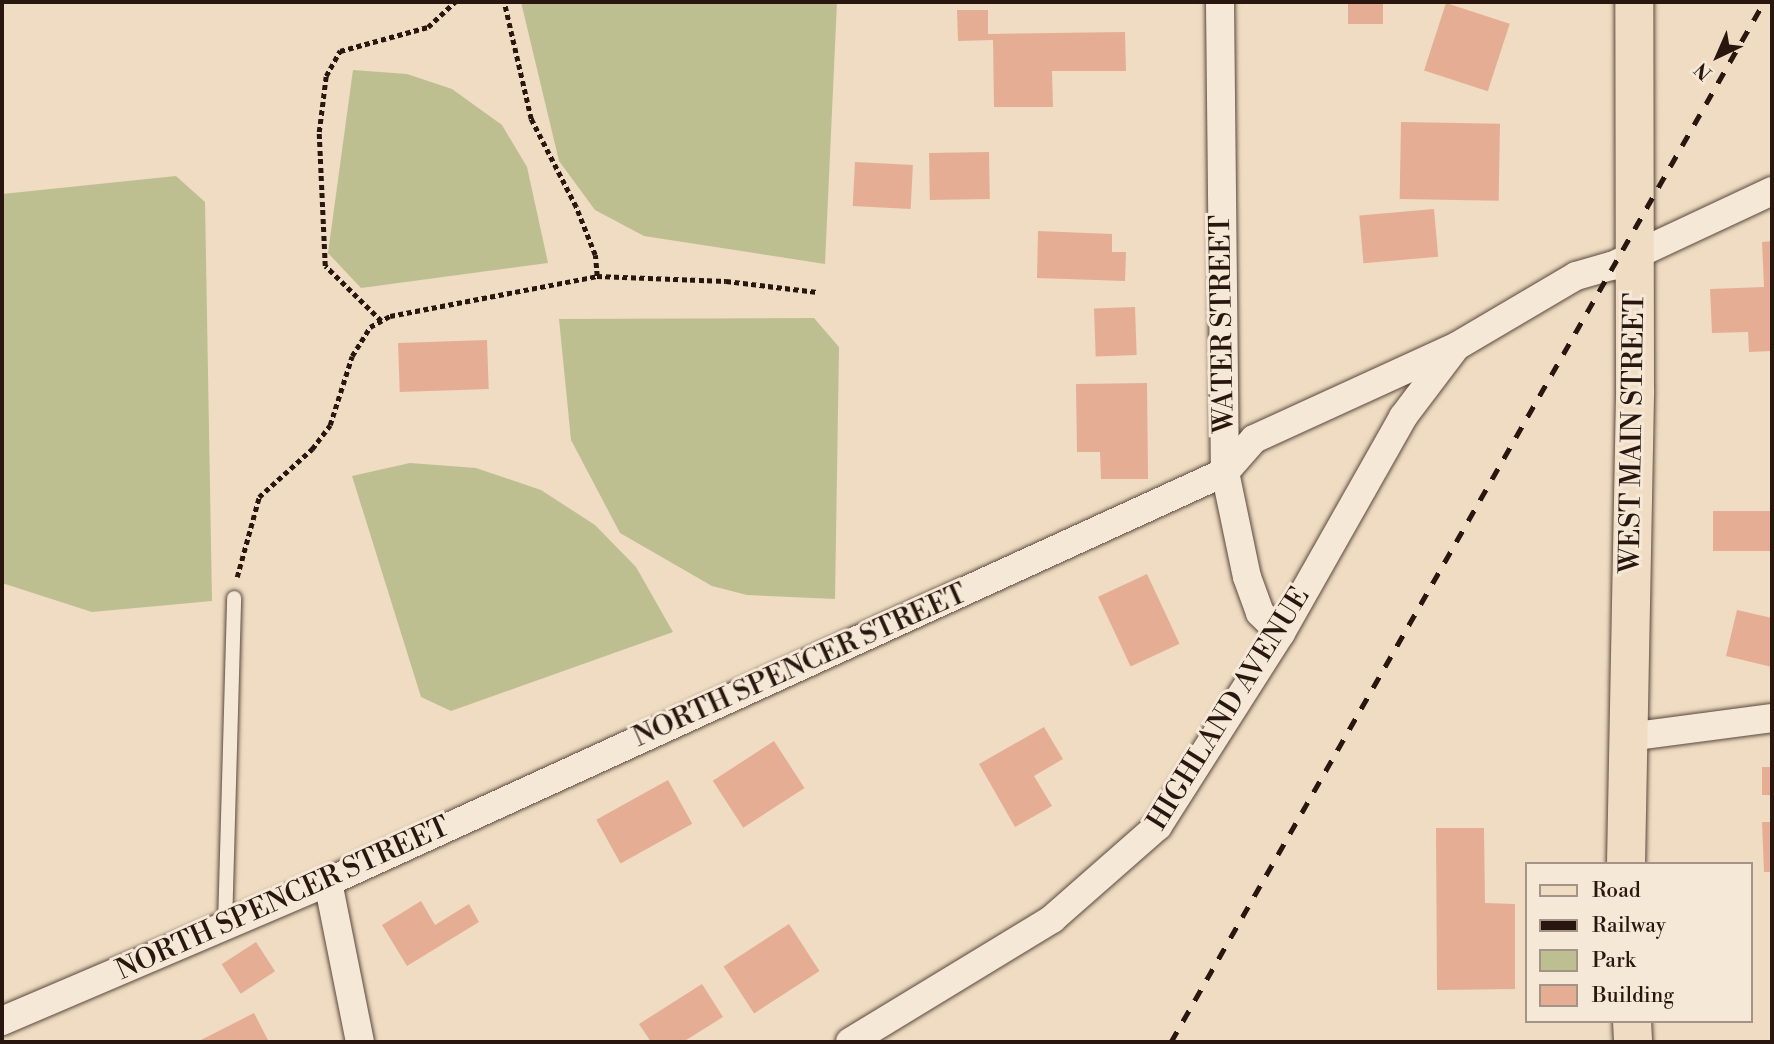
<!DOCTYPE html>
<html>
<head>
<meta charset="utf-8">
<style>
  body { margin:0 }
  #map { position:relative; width:1774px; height:1044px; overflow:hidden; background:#efdcc2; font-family:"Libre Bodoni",serif }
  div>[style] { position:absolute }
  .green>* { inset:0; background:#bebf90 }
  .building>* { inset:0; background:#e5ae94; transform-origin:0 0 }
  .path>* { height:4.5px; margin-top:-2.25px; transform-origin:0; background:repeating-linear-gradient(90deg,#28160f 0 5px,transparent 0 8.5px) }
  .roads { filter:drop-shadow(0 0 2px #5a483c) drop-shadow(0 0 2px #5a483c) }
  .service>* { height:14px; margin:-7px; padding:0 7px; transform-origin:7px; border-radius:7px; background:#f5e8d7 }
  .minor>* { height:28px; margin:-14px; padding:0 14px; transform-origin:14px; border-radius:14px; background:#f5e8d7 }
  .primary>* { height:38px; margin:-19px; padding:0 19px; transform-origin:19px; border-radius:19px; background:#efdcc2 }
  .rail>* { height:5px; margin-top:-2.5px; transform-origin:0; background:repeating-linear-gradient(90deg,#28160f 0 12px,transparent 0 24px) }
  span { translate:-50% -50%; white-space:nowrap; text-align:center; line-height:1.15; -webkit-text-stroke:6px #f5e8d7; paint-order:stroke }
  .street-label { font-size:28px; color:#28160f }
  .frame { position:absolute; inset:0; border:4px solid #28160f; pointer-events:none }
  .legend { position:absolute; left:1525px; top:862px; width:228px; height:161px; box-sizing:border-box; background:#f5e8d7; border:2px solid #a39487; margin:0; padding:9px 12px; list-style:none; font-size:21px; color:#28160f }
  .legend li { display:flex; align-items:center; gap:14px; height:35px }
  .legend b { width:35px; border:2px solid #a39487 }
  .north { position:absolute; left:1683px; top:21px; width:70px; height:70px; -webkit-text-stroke:5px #f5e8d7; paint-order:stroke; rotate:224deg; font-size:19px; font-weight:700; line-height:28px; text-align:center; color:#28160f }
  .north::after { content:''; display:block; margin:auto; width:24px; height:32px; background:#28160f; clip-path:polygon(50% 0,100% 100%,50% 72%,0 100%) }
</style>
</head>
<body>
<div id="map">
  <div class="green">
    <div style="clip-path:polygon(521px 2px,837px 2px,825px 264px,644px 236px,595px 210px,559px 161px)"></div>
    <div style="clip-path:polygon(353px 70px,407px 74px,452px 89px,502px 125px,527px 167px,548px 263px,361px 288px,328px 253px)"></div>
    <div style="clip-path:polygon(176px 176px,205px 202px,212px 601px,92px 612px,2px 583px,2px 194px)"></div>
    <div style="clip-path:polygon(814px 318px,839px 347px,835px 599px,747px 595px,712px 586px,620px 533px,571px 440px,559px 319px)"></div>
    <div style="clip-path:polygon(410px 463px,476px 468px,541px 490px,595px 525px,636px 567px,673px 632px,451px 711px,421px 697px,352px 476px)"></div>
  </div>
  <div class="building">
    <div style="left:1348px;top:2px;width:35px;height:22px"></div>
    <div style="left:1446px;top:3px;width:67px;height:71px;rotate:18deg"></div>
    <div style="clip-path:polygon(957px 10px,988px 10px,988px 34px,1125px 32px,1126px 71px,1052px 71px,1053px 107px,994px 107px,993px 40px,958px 41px)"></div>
    <div style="left:1401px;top:122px;width:99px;height:77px;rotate:1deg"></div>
    <div style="left:989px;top:152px;width:47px;height:60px;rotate:89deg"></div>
    <div style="left:855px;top:162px;width:58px;height:44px;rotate:3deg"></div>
    <div style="left:1434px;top:209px;width:48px;height:75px;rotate:85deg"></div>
    <div style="clip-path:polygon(1038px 231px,1112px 234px,1112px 252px,1126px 252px,1125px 281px,1037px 278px)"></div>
    <div style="clip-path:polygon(1772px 241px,1772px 351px,1749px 352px,1748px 332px,1712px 333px,1710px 289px,1764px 287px,1762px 242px)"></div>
    <div style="left:1135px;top:307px;width:48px;height:41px;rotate:88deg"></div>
    <div style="left:487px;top:340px;width:49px;height:89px;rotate:88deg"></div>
    <div style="clip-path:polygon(1147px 383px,1148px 479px,1101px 479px,1100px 452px,1077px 452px,1076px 384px)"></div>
    <div style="left:1772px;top:511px;width:40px;height:59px;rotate:90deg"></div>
    <div style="left:1147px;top:574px;width:77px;height:54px;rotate:65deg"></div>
    <div style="clip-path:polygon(1737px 610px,1772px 618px,1772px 667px,1726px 656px)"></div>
    <div style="clip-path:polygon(1044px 727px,1063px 759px,1034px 776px,1052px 806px,1015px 827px,979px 764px)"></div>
    <div style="left:774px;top:741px;width:56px;height:73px;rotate:57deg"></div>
    <div style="left:1772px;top:767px;width:28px;height:10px;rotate:90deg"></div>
    <div style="left:668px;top:780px;width:50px;height:82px;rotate:61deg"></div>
    <div style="clip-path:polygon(1762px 822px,1772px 822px,1772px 872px,1764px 872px)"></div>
    <div style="clip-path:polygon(1436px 828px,1484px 828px,1485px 903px,1515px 904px,1515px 989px,1437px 990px)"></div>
    <div style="clip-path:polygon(421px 901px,435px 925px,469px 904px,479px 922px,407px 966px,382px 925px)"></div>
    <div style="left:789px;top:924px;width:56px;height:78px;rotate:57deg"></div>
    <div style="left:256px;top:942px;width:35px;height:41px;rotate:57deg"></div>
    <div style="clip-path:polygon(702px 984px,723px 1017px,683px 1042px,651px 1042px,639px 1024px)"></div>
    <div style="clip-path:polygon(254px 1013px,269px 1042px,197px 1042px)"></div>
  </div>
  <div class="path">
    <div style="left:597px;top:276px;width:129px;rotate:2.2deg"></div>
    <div style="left:726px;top:281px;width:92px;rotate:6.9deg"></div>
    <div style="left:381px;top:321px;width:78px;rotate:-135.5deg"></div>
    <div style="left:325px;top:266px;width:134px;rotate:-92.6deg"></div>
    <div style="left:319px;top:132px;width:56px;rotate:-82.9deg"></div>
    <div style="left:326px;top:76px;width:29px;rotate:-61deg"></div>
    <div style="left:340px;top:51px;width:91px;rotate:-15.3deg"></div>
    <div style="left:428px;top:27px;width:37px;rotate:-43deg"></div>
    <div style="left:237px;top:577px;width:83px;rotate:-74.6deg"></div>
    <div style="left:259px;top:497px;width:72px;rotate:-42.2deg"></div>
    <div style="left:312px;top:449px;width:30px;rotate:-53deg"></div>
    <div style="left:330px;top:425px;width:72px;rotate:-72.3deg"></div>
    <div style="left:352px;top:356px;width:34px;rotate:-58deg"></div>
    <div style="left:370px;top:327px;width:23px;rotate:-29deg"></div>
    <div style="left:390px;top:316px;width:211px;rotate:-10.9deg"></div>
    <div style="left:597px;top:276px;width:21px;rotate:-95deg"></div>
    <div style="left:595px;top:255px;width:52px;rotate:-111.6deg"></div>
    <div style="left:576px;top:207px;width:99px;rotate:-117.1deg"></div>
    <div style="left:531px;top:119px;width:120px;rotate:-103deg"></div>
  </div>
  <div class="roads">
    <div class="service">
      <div style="left:225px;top:926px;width:328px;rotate:-88.4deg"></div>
    </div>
    <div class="minor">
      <div style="left:1220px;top:2px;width:470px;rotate:89.4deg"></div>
      <div style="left:1225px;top:472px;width:107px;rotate:78.2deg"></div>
      <div style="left:1247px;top:577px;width:38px;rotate:70deg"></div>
      <div style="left:1260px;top:613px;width:29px;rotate:44deg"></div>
      <div style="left:1628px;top:737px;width:145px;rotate:-7.5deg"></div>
      <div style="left:328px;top:882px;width:163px;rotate:78.7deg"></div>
      <div style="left:2px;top:1021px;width:354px;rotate:-23.1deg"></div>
      <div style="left:328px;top:882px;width:986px;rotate:-24.56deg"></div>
      <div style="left:1225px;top:472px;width:44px;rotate:-48.7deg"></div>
      <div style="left:1254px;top:439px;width:223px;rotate:-24.6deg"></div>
      <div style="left:1457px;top:346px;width:138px;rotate:-30.5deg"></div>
      <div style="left:1576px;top:276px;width:37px;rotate:-16deg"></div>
      <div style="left:1612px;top:266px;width:177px;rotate:-25.1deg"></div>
      <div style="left:850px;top:1042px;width:237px;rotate:-31.3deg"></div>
      <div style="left:1052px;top:919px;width:141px;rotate:-41.3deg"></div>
      <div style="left:1158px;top:826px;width:229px;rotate:-57.5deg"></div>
      <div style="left:1281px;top:633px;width:248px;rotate:-60.5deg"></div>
      <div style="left:1403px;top:417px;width:83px;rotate:-52.9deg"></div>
    </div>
    <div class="primary">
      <div style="left:1626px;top:864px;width:475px;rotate:-88.9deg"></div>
      <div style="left:1635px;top:389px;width:387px;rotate:-90.1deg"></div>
      <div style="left:1632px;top:1021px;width:21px;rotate:87deg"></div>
    </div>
  </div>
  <div class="rail">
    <div style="left:1171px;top:1042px;width:1197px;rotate:-60.31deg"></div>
  </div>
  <div class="street-label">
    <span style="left:1223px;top:324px;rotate:-91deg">WATER STREET</span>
    <span style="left:1633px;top:433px;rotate:-89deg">WEST MAIN STREET</span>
    <span style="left:800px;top:666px;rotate:-24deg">NORTH SPENCER STREET</span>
    <span style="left:1229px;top:709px;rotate:-58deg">HIGHLAND AVENUE</span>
    <span style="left:283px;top:899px;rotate:-24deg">NORTH SPENCER STREET</span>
  </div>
  <div class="frame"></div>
  <ul class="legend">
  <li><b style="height:9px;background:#efdcc2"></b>Road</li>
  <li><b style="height:9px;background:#28160f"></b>Railway</li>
  <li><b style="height:19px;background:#bebf90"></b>Park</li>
  <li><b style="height:19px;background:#e5ae94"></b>Building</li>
  </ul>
  <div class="north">N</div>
</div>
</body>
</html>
